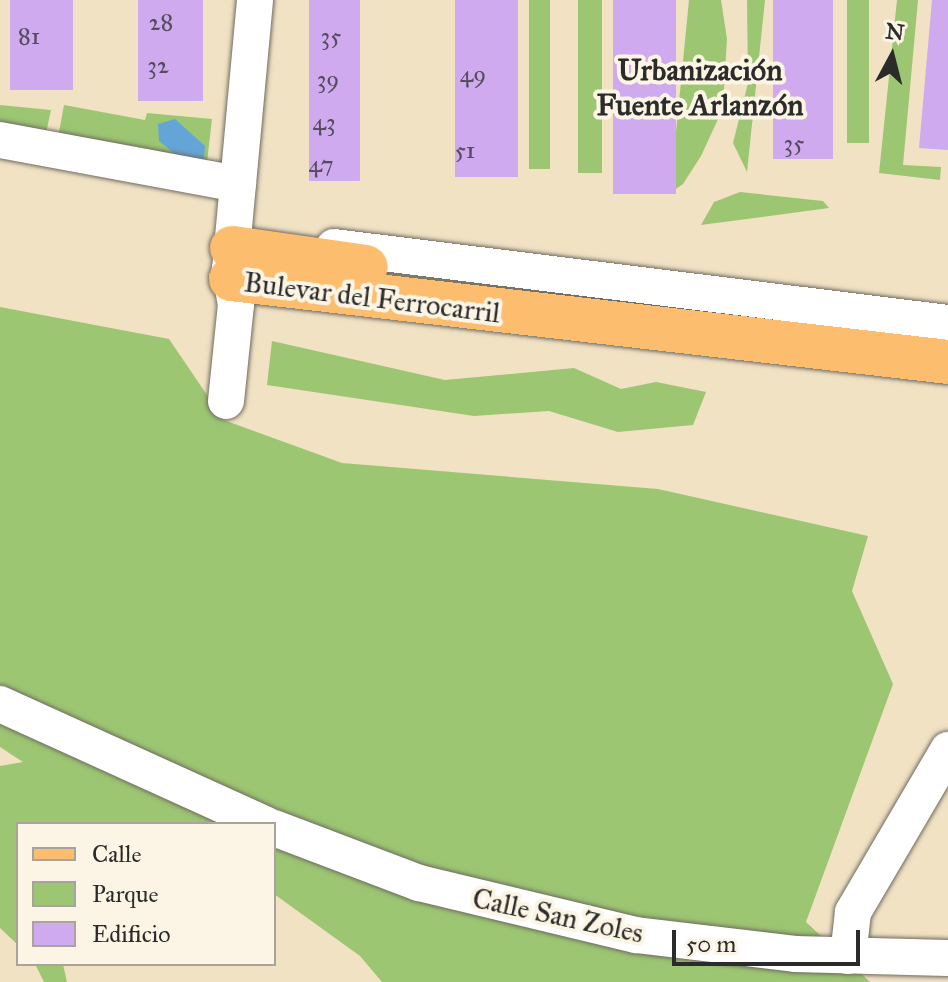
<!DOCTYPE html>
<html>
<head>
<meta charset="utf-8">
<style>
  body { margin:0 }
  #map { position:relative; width:948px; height:982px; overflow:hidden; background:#f1e2c4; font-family:"IM FELL Great Primer",serif }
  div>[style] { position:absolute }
  .green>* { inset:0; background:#9cc672; transform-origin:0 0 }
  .water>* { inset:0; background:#63a5d7 }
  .building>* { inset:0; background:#d0aaef; transform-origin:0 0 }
  .roads { filter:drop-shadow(0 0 2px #706b61) drop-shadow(0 0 2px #706b61) }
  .minor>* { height:36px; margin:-18px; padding:0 18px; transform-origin:18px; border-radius:18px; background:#fff }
  .major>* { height:44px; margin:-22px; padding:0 22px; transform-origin:22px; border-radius:22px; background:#fcbd6f }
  span { translate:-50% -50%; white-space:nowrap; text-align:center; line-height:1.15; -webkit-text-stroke:8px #fcf5e5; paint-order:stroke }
  .number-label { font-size:24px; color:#544b5c }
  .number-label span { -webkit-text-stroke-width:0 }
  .street-label { font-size:28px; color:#2b2b2b }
  .neighbourhood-label { font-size:30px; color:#2b2b2b; font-weight:700 }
  .legend { position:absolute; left:16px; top:822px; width:260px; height:144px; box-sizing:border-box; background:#fcf5e5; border:2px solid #a8a49b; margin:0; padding:10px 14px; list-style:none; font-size:24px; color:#2b2b2b }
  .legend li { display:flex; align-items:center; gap:16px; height:40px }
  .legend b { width:40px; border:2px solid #a8a49b }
  .north { position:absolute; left:852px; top:16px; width:80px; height:80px; -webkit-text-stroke:6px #fcf5e5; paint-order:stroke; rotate:7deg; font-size:22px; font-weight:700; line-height:32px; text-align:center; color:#2b2b2b }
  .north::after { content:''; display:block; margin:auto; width:28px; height:36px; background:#2b2b2b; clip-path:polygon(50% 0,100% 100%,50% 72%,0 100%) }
  .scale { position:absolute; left:672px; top:930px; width:188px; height:36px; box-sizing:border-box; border:4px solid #2b2b2b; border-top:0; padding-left:10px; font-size:24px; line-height:28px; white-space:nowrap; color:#2b2b2b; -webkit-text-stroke:6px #fcf5e5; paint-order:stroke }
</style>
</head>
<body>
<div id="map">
  <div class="green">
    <div style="left:529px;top:0;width:21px;height:169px"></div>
    <div style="left:578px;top:0;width:24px;height:173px"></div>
    <div style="clip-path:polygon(689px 0,721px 0,727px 39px,724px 88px,719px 117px,701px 156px,683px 184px,670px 193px)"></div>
    <div style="clip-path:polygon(747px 0,765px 0,747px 172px,733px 143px,748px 83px)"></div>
    <div style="left:847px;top:0;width:22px;height:143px"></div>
    <div style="clip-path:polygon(897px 0,918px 0,903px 165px,941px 167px,940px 180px,879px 173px)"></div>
    <div style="clip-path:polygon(0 105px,51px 110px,45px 138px,0 128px)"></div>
    <div style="clip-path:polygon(64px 105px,145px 120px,147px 113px,212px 119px,206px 171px,57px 143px)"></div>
    <div style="clip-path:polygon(740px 192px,823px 201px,829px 208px,701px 225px,714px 202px)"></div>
    <div style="clip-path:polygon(0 307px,169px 339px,224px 420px,342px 463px,658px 489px,868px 536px,852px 591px,893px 684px,806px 922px,870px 982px,382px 982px,360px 956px,274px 894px,274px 824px,18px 824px,18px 945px,0 928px,0 766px,23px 762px,0 747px)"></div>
    <div style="clip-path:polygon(272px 341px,445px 380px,574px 368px,621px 389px,656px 382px,706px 392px,693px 425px,618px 432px,549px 411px,474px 416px,267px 385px)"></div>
    <div style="clip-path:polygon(35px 964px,63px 964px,67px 982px,44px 982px)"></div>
  </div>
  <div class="water">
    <div style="clip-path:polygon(175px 119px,205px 146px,204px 159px,180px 158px,159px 141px,158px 124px)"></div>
  </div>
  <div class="building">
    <div style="left:10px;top:0;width:63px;height:90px"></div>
    <div style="left:138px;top:0;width:65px;height:101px"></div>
    <div style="left:309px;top:0;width:51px;height:181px"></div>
    <div style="left:455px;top:0;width:63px;height:177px"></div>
    <div style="left:613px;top:0;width:63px;height:194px"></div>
    <div style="left:773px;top:0;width:60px;height:159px"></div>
    <div style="clip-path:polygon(932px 0,948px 0,948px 150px,919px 148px)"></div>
  </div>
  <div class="roads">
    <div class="minor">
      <div style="left:0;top:140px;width:242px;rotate:10.5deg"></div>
      <div style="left:334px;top:247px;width:619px;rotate:7.06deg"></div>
      <div style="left:226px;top:401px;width:97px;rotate:-84.1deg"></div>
      <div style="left:236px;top:305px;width:36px;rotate:-100deg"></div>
      <div style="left:230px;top:270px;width:271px;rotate:-84.7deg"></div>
      <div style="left:0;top:704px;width:291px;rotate:24.4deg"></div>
      <div style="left:274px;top:828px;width:155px;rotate:20.8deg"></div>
      <div style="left:419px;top:883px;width:223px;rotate:13.5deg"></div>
      <div style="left:636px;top:935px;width:160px;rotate:6.8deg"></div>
      <div style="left:795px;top:954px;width:153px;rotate:1.5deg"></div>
      <div style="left:848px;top:956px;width:44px;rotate:-83.5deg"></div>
      <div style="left:853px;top:912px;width:188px;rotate:-59.6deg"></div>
    </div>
    <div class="major">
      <div style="left:232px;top:248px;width:135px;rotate:8.1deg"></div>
      <div style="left:231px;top:279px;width:722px;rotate:6.6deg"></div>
    </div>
  </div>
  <div class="number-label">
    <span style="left:161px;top:23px">28</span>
    <span style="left:29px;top:37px">81</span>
    <span style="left:331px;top:37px">35</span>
    <span style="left:158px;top:66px">32</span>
    <span style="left:473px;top:75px">49</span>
    <span style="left:328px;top:80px">39</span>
    <span style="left:324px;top:123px">43</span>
    <span style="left:794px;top:144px">35</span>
    <span style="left:465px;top:151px">51</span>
    <span style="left:321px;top:165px">47</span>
  </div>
  <div class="street-label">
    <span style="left:372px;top:298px;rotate:7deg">Bulevar del Ferrocarril</span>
    <span style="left:558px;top:916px;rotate:12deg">Calle San Zoles</span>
  </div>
  <div class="neighbourhood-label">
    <span style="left:700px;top:87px">Urbanización<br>Fuente Arlanzón</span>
  </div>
  <ul class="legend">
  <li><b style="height:10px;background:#fcbd6f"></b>Calle</li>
  <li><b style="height:22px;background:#9cc672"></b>Parque</li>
  <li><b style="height:22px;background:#d0aaef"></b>Edificio</li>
  </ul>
  <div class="north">N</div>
  <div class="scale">50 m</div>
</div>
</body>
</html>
